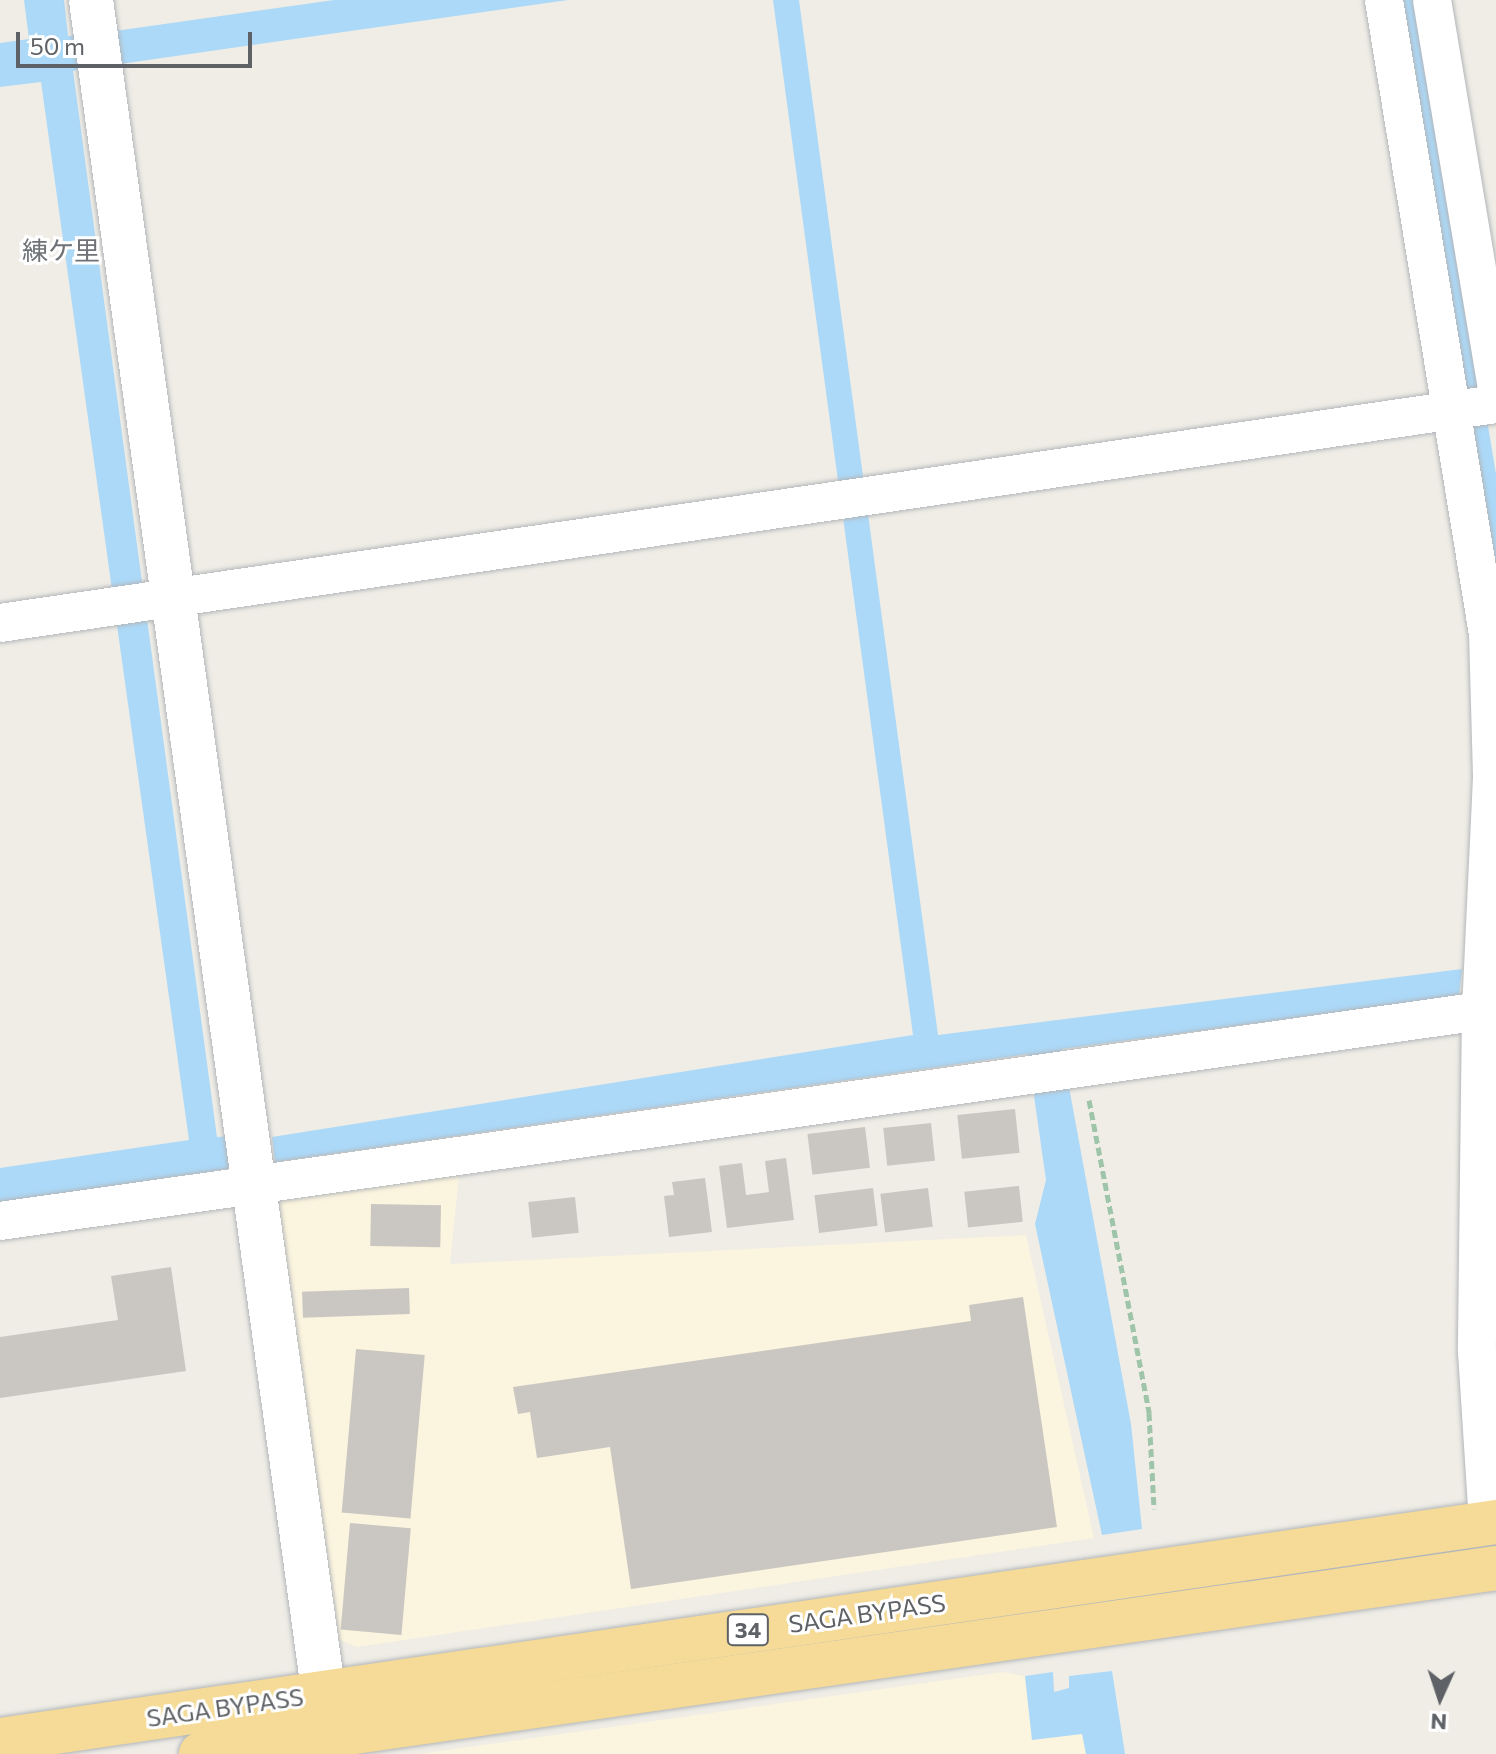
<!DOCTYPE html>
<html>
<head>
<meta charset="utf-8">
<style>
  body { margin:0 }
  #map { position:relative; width:1496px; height:1754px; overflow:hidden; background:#efede6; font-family:Commissioner,"Noto Sans JP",sans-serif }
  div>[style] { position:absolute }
  .commercial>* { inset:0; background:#fbf4de }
  .water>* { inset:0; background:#acd9f8 }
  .building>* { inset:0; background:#cac7c2; transform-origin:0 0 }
  .path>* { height:5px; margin-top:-2.5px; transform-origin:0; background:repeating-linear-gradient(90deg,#9ec5a9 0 8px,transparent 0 12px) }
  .roads { filter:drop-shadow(0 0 2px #b3b6ba) drop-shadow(0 0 2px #b3b6ba) }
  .street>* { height:38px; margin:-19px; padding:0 19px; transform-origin:19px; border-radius:19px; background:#fff }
  .secondary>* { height:44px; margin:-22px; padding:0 22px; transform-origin:22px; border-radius:22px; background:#fff }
  .highway>* { height:44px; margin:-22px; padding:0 22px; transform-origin:22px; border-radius:22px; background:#f5db97 }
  span { translate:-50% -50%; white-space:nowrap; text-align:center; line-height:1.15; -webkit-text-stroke:6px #fff; paint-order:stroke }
  .shield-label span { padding:2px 6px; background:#fff; border:2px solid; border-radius:6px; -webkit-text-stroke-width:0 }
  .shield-label { font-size:22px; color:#5e6165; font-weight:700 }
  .street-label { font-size:24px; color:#5e6165 }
  .neighbourhood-label { font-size:26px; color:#6f7377 }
  .north { position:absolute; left:1400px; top:1658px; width:80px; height:80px; -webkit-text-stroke:6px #fff; paint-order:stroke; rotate:183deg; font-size:22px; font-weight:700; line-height:32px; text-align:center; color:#5e6165 }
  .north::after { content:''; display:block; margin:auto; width:28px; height:36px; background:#5e6165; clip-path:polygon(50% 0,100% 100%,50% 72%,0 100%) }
  .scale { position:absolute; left:16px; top:32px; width:236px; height:36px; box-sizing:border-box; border:4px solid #5e6165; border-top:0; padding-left:10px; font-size:24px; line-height:28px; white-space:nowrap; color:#5e6165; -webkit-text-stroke:6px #fff; paint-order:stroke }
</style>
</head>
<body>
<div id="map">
  <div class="commercial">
    <div style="clip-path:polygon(460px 1166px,450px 1264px,1026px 1235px,1094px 1538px,357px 1647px,334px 1638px,277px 1194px)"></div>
    <div style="clip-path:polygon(1003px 1672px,1025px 1676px,1032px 1740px,1083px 1733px,1086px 1754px,419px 1754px)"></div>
  </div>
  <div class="water">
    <div style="clip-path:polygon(24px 0,64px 0,68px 36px,77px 35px,81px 69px,73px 71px,217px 1137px,230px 1136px,235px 1168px,0 1202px,0 1168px,189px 1140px,41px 82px,0 87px,0 43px,29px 39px)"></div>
    <div style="clip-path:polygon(334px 0,568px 0,120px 64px,115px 31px)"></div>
    <div style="clip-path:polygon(773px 0,799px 0,938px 1035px,1462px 969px,1459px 996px,1062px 1049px,1131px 1424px,1142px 1529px,1102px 1535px,1035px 1224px,1046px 1180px,1028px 1054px,275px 1162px,272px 1137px,913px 1035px)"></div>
    <div style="clip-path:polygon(1401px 0,1417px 0,1496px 474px,1496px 570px)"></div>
    <div style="clip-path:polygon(1112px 1671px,1125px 1754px,1086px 1754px,1082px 1734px,1032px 1740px,1025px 1676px,1053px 1672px,1054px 1692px,1069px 1688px,1069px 1676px)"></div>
  </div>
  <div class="building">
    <div style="left:1015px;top:1109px;width:44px;height:58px;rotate:84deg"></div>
    <div style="left:931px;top:1123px;width:38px;height:48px;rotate:84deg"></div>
    <div style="left:865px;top:1127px;width:41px;height:58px;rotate:83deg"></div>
    <div style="clip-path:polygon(786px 1158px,794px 1220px,727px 1228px,719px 1166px,742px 1163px,746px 1195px,769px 1192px,765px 1161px)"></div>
    <div style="clip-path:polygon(705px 1178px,712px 1232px,669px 1237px,664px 1196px,674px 1195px,672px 1182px)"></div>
    <div style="left:1019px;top:1186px;width:36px;height:55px;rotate:84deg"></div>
    <div style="left:873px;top:1188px;width:38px;height:59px;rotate:83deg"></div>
    <div style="left:928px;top:1188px;width:39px;height:48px;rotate:83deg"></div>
    <div style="left:575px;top:1197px;width:36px;height:47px;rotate:84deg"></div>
    <div style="left:371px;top:1204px;width:70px;height:42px;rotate:1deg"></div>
    <div style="clip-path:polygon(171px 1267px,186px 1371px,0 1398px,0 1337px,118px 1320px,111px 1276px)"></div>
    <div style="left:409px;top:1288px;width:26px;height:107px;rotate:88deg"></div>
    <div style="clip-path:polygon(1023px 1297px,1057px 1527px,631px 1589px,610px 1447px,537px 1458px,530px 1412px,518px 1414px,513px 1387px,971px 1321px,969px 1305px)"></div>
    <div style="left:356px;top:1349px;width:69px;height:164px;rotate:5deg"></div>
    <div style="left:350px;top:1523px;width:61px;height:107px;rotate:5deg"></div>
  </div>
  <div class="path">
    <div style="left:1089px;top:1100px;width:319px;rotate:79.1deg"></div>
    <div style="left:1149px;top:1413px;width:96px;rotate:87deg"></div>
  </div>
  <div class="roads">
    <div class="street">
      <div style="left:1432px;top:0;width:389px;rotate:80.5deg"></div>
      <div style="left:0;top:623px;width:1512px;rotate:-8.33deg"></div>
      <div style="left:1481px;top:1011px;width:341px;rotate:90.7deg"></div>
      <div style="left:1477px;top:1352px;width:171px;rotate:86.3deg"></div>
      <div style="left:0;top:1221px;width:1496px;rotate:-8.07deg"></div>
      <div style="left:1481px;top:1011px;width:235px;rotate:-87.3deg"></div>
      <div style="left:1492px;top:776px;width:142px;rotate:-91.6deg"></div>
      <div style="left:1488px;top:634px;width:642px;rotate:-99.32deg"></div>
    </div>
    <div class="secondary">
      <div style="left:91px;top:0;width:1748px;rotate:82.18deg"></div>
    </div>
    <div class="highway">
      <div style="left:0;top:1740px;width:1512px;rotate:-8.29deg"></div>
      <div style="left:201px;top:1754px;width:1308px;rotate:-8.17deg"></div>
    </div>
  </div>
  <div class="shield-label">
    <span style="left:748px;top:1630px">34</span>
  </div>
  <div class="street-label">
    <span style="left:867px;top:1613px;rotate:-8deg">SAGA BYPASS</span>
    <span style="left:225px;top:1707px;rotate:-8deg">SAGA BYPASS</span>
  </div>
  <div class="neighbourhood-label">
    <span style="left:61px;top:250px">練ケ里</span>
  </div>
  <div class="north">N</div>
  <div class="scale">50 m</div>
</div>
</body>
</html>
